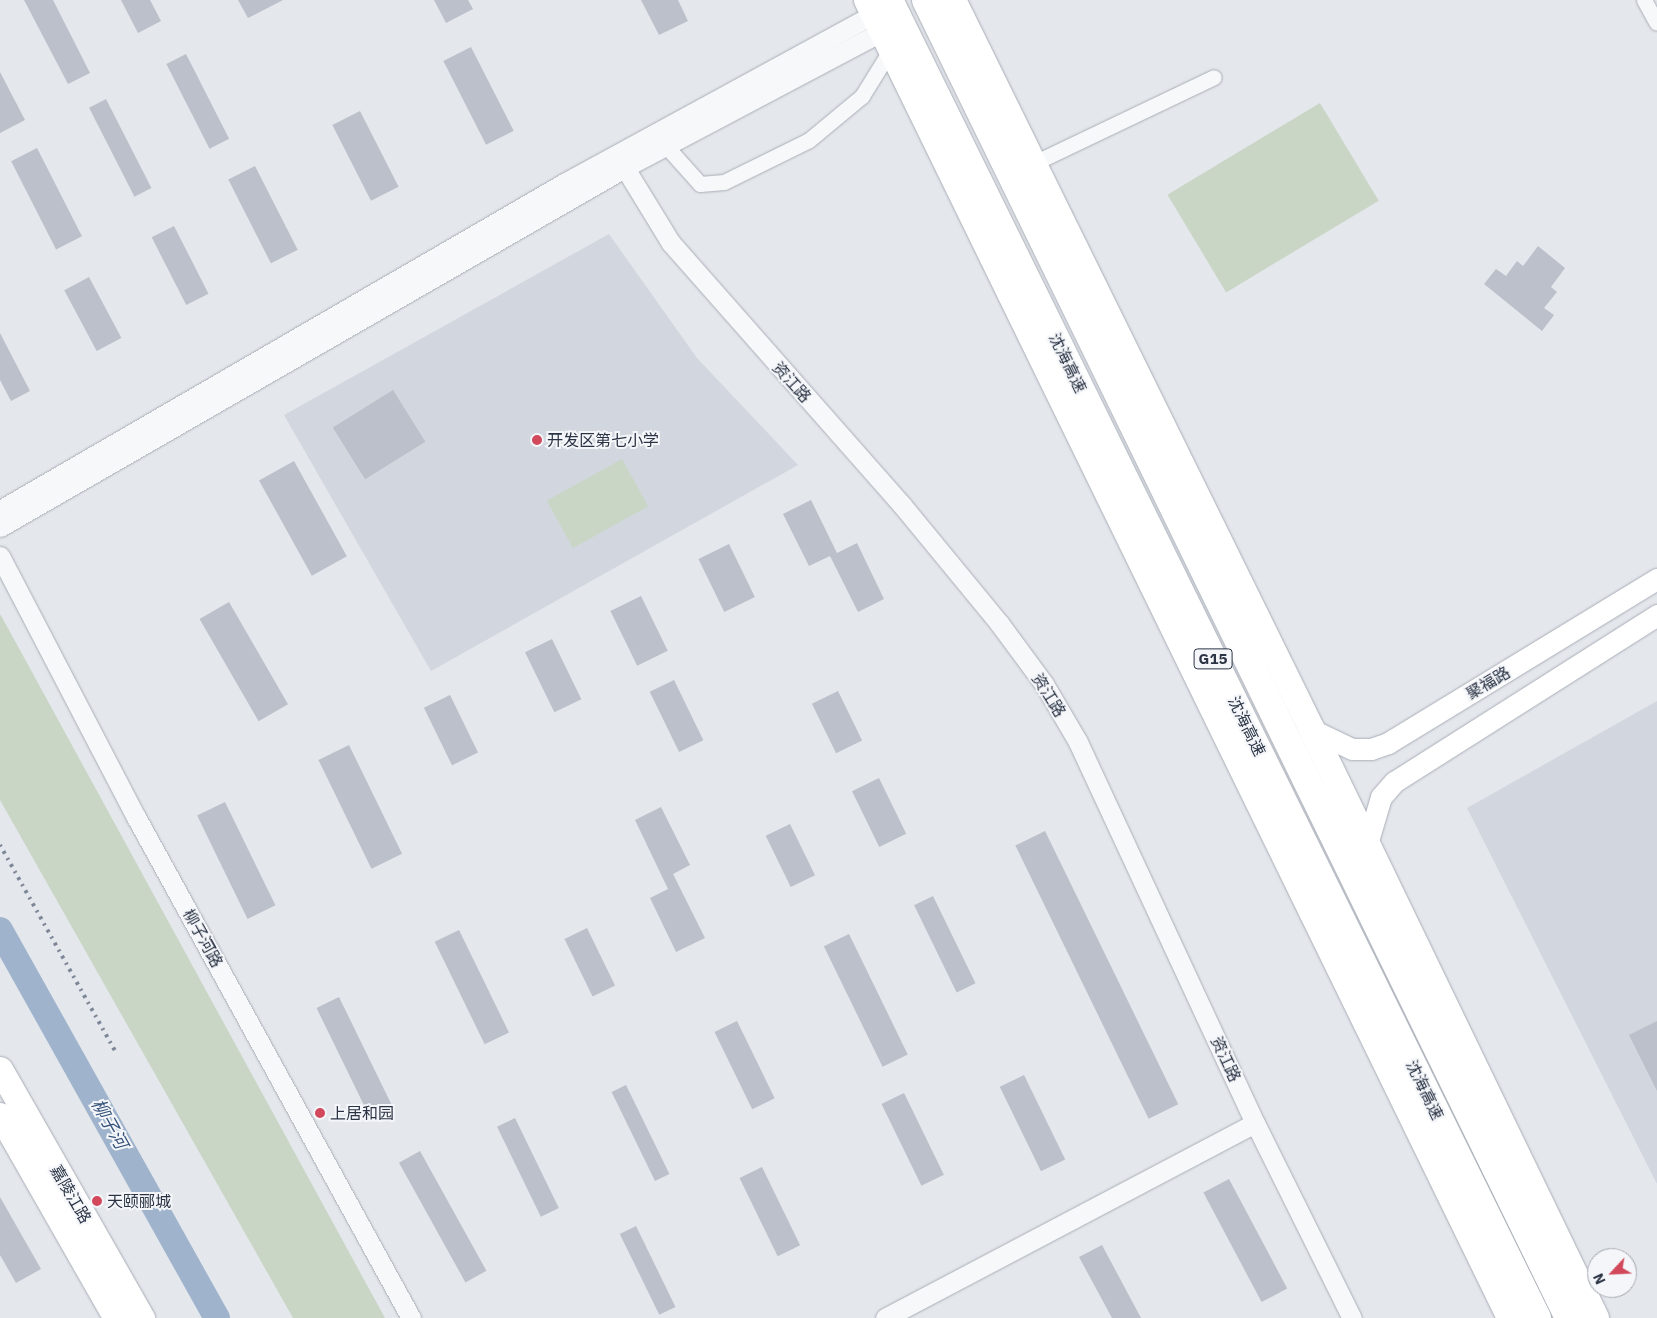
<!DOCTYPE html>
<html>
<head>
<meta charset="utf-8">
<style>
  body { margin:0 }
  #map { position:relative; width:1657px; height:1318px; overflow:hidden; background:#e4e7ec; font-family:"IBM Plex Sans","Noto Sans SC",sans-serif }
  div>[style] { position:absolute }
  .built>* { inset:0; background:#d2d6de }
  .green>* { inset:0; background:#c9d6c5; transform-origin:0 0 }
  .river>* { height:26px; margin:-13px; padding:0 13px; transform-origin:13px; border-radius:13px; background:#9fb4cc }
  .building>* { inset:0; background:#bbc0ca; transform-origin:0 0 }
  .roads { filter:drop-shadow(0 0 1px #a9aeb7) drop-shadow(0 0 1px #a9aeb7) }
  .minor>* { height:15px; margin:-7.5px; padding:0 7.5px; transform-origin:7.5px; border-radius:7.5px; background:#f7f8fa }
  .tertiary>* { height:19px; margin:-9.5px; padding:0 9.5px; transform-origin:9.5px; border-radius:9.5px; background:#f7f8fa }
  .secondary>* { height:21px; margin:-10.5px; padding:0 10.5px; transform-origin:10.5px; border-radius:10.5px; background:#fff }
  .primary>* { height:25px; margin:-12.5px; padding:0 12.5px; transform-origin:12.5px; border-radius:12.5px; background:#fff }
  .trunk>* { height:26px; margin:-13px; padding:0 13px; transform-origin:13px; border-radius:13px; background:#fff }
  .motorway>* { height:28px; margin:-14px; padding:0 14px; transform-origin:14px; border-radius:14px; background:#fff }
  .rail>* { height:4px; margin-top:-2px; transform-origin:0; background:repeating-linear-gradient(90deg,#7d8696 0 2.5px,transparent 0 7.5px) }
  .dots>* { width:14px; height:14px; translate:-50% -50%; box-sizing:border-box; border:2px solid #f4f6f9; border-radius:50% }
  span { translate:-50% -50%; white-space:nowrap; text-align:center; line-height:1.15; -webkit-text-stroke:4px #f4f6f9; paint-order:stroke }
  .shield-label span { padding:1px 4px; background:#f4f6f9; border:1px solid; border-radius:4px; -webkit-text-stroke-width:0 }
  .shield-label { font-size:15px; color:#2b3445; font-weight:700 }
  .street-label { font-size:16px; color:#2b3445 }
  .poi-label { font-size:16px; color:#2b3445 }
  .left { translate:0 -50%; text-align:left }
  .water-label { font-size:18px; color:#34527a; font-style:italic }
  .north { position:absolute; left:1587px; top:1248px; width:50px; height:50px; box-sizing:border-box; background:#f4f6f9; border:1px solid #a4a8b1; border-radius:50%; rotate:245deg; font-size:14px; font-weight:700; line-height:20px; text-align:center; color:#2b3445 }
  .north::after { content:''; display:block; margin:auto; width:18px; height:22px; background:#d1495b; clip-path:polygon(50% 0,100% 100%,50% 72%,0 100%) }
</style>
</head>
<body>
<div id="map">
  <div class="built">
    <div style="clip-path:polygon(609px 234px,697px 358px,798px 465px,431px 671px,284px 415px)"></div>
    <div style="clip-path:polygon(1657px 701px,1657px 1184px,1467px 808px)"></div>
  </div>
  <div class="green">
    <div style="left:1320px;top:103px;width:114px;height:178px;rotate:59deg"></div>
    <div style="left:622px;top:459px;width:54px;height:86px;rotate:61deg"></div>
    <div style="clip-path:polygon(0 614px,9px 630px,385px 1318px,293px 1318px,0 800px)"></div>
  </div>
  <div class="river">
    <div style="left:0;top:930px;width:445px;rotate:60.8deg"></div>
  </div>
  <div class="building">
    <div style="clip-path:polygon(24px 0,53px 0,90px 73px,68px 84px)"></div>
    <div style="clip-path:polygon(121px 0,150px 0,161px 21px,138px 33px)"></div>
    <div style="clip-path:polygon(238px 0,283px 0,248px 18px)"></div>
    <div style="clip-path:polygon(434px 0,468px 0,473px 9px,446px 23px)"></div>
    <div style="clip-path:polygon(641px 0,678px 0,688px 21px,659px 35px)"></div>
    <div style="left:471px;top:47px;width:94px;height:31px;rotate:63deg"></div>
    <div style="left:186px;top:54px;width:95px;height:22px;rotate:63deg"></div>
    <div style="clip-path:polygon(0 72px,25px 120px,0 133px)"></div>
    <div style="left:106px;top:99px;width:100px;height:19px;rotate:63deg"></div>
    <div style="left:360px;top:111px;width:85px;height:31px;rotate:63deg"></div>
    <div style="left:37px;top:148px;width:99px;height:29px;rotate:63deg"></div>
    <div style="left:255px;top:166px;width:94px;height:30px;rotate:63deg"></div>
    <div style="left:174px;top:226px;width:76px;height:25px;rotate:63deg"></div>
    <div style="clip-path:polygon(1538px 246px,1565px 268px,1551px 287px,1557px 292px,1544px 308px,1554px 315px,1542px 331px,1484px 284px,1496px 269px,1506px 276px,1517px 261px,1523px 266px)"></div>
    <div style="left:89px;top:277px;width:69px;height:28px;rotate:62deg"></div>
    <div style="clip-path:polygon(0 333px,30px 391px,11px 401px,0 380px)"></div>
    <div style="left:393px;top:390px;width:61px;height:71px;rotate:58deg"></div>
    <div style="left:294px;top:461px;width:109px;height:40px;rotate:61deg"></div>
    <div style="clip-path:polygon(811px 500px,837px 553px,857px 543px,884px 599px,858px 612px,830px 556px,809px 566px,783px 514px)"></div>
    <div style="left:729px;top:544px;width:59px;height:34px;rotate:64deg"></div>
    <div style="left:641px;top:596px;width:61px;height:34px;rotate:64deg"></div>
    <div style="left:229px;top:602px;width:118px;height:34px;rotate:60deg"></div>
    <div style="left:552px;top:639px;width:67px;height:30px;rotate:64deg"></div>
    <div style="left:674px;top:680px;width:67px;height:27px;rotate:64deg"></div>
    <div style="left:838px;top:691px;width:55px;height:29px;rotate:64deg"></div>
    <div style="left:450px;top:695px;width:64px;height:29px;rotate:64deg"></div>
    <div style="left:349px;top:745px;width:121px;height:34px;rotate:64deg"></div>
    <div style="left:879px;top:778px;width:62px;height:30px;rotate:64deg"></div>
    <div style="left:225px;top:802px;width:115px;height:31px;rotate:64deg"></div>
    <div style="clip-path:polygon(661px 807px,690px 865px,673px 874px,705px 938px,676px 952px,650px 898px,668px 889px,635px 820px)"></div>
    <div style="left:790px;top:824px;width:57px;height:27px;rotate:64deg"></div>
    <div style="left:1045px;top:831px;width:304px;height:33px;rotate:64deg"></div>
    <div style="left:933px;top:896px;width:97px;height:21px;rotate:64deg"></div>
    <div style="left:587px;top:928px;width:64px;height:25px;rotate:64deg"></div>
    <div style="left:459px;top:930px;width:114px;height:27px;rotate:64deg"></div>
    <div style="left:849px;top:934px;width:134px;height:28px;rotate:64deg"></div>
    <div style="left:339px;top:997px;width:120px;height:25px;rotate:64deg"></div>
    <div style="left:737px;top:1021px;width:86px;height:25px;rotate:64deg"></div>
    <div style="clip-path:polygon(1657px 1021px,1657px 1091px,1629px 1035px)"></div>
    <div style="left:1024px;top:1075px;width:94px;height:27px;rotate:64deg"></div>
    <div style="left:626px;top:1085px;width:99px;height:16px;rotate:64deg"></div>
    <div style="left:904px;top:1093px;width:91px;height:25px;rotate:64deg"></div>
    <div style="left:515px;top:1118px;width:100px;height:20px;rotate:64deg"></div>
    <div style="left:420px;top:1151px;width:137px;height:24px;rotate:61deg"></div>
    <div style="left:762px;top:1167px;width:87px;height:25px;rotate:64deg"></div>
    <div style="left:1229px;top:1179px;width:124px;height:29px;rotate:62deg"></div>
    <div style="clip-path:polygon(0 1197px,41px 1269px,16px 1283px,0 1255px)"></div>
    <div style="left:636px;top:1226px;width:90px;height:18px;rotate:64deg"></div>
    <div style="clip-path:polygon(1102px 1245px,1141px 1318px,1112px 1318px,1079px 1257px)"></div>
  </div>
  <div class="roads">
    <div class="minor">
      <div style="left:1644px;top:0;width:26px;rotate:61deg"></div>
      <div style="left:666px;top:146px;width:51px;rotate:48.2deg"></div>
      <div style="left:700px;top:184px;width:24px;rotate:-5deg"></div>
      <div style="left:724px;top:182px;width:95px;rotate:-26.3deg"></div>
      <div style="left:809px;top:140px;width:69px;rotate:-39.7deg"></div>
      <div style="left:862px;top:96px;width:55px;rotate:-58.3deg"></div>
      <div style="left:1034px;top:163px;width:199px;rotate:-25.5deg"></div>
    </div>
    <div class="tertiary">
      <div style="left:617px;top:155px;width:103px;rotate:58.5deg"></div>
      <div style="left:671px;top:243px;width:349px;rotate:48.6deg"></div>
      <div style="left:902px;top:505px;width:153px;rotate:50.6deg"></div>
      <div style="left:999px;top:623px;width:76px;rotate:53.6deg"></div>
      <div style="left:1044px;top:684px;width:67px;rotate:59.6deg"></div>
      <div style="left:1078px;top:742px;width:420px;rotate:65.1deg"></div>
      <div style="left:1255px;top:1123px;width:218px;rotate:63.6deg"></div>
      <div style="left:0;top:510px;width:652px;rotate:-30.1deg"></div>
      <div style="left:564px;top:183px;width:353px;rotate:-28.6deg"></div>
      <div style="left:0;top:527px;width:722px;rotate:-29.9deg"></div>
      <div style="left:626px;top:167px;width:291px;rotate:-27.9deg"></div>
      <div style="left:0;top:556px;width:294px;rotate:62.5deg"></div>
      <div style="left:136px;top:817px;width:572px;rotate:61.24deg"></div>
      <div style="left:885px;top:1318px;width:418px;rotate:-27.8deg"></div>
    </div>
    <div class="secondary">
      <div style="left:1312px;top:730px;width:44px;rotate:25.4deg"></div>
      <div style="left:1352px;top:749px;width:19px"></div>
      <div style="left:1371px;top:749px;width:18px;rotate:-19deg"></div>
      <div style="left:1388px;top:743px;width:315px;rotate:-31.4deg"></div>
      <div style="left:1367px;top:844px;width:49px;rotate:-73.4deg"></div>
      <div style="left:1381px;top:797px;width:20px;rotate:-49deg"></div>
      <div style="left:1394px;top:782px;width:312px;rotate:-32.4deg"></div>
    </div>
    <div class="primary">
      <div style="left:0;top:1069px;width:287px;rotate:60.3deg"></div>
      <div style="left:0;top:1115px;width:234px;rotate:60.3deg"></div>
    </div>
    <div class="trunk">
      <div style="left:867px;top:0;width:1466px;rotate:63.99deg"></div>
      <div style="left:953px;top:0;width:813px;rotate:63.81deg"></div>
      <div style="left:1312px;top:730px;width:653px;rotate:64.22deg"></div>
    </div>
    <div class="motorway">
      <div style="left:889px;top:0;width:1469px;rotate:63.82deg"></div>
      <div style="left:926px;top:0;width:1466px;rotate:63.99deg"></div>
    </div>
  </div>
  <div class="rail">
    <div style="left:0;top:845px;width:236px;rotate:60.8deg"></div>
  </div>
  <div class="dots">
    <div style="left:537px;top:440px;background:#d1495b"></div>
    <div style="left:320px;top:1113px;background:#d1495b"></div>
    <div style="left:97px;top:1201px;background:#d1495b"></div>
  </div>
  <div class="shield-label">
    <span style="left:1213px;top:659px">G15</span>
  </div>
  <div class="street-label">
    <span style="left:1068px;top:363px;rotate:64deg">沈海高速</span>
    <span style="left:792px;top:382px;rotate:48deg">资江路</span>
    <span style="left:1488px;top:683px;rotate:-31deg">聚福路</span>
    <span style="left:1049px;top:695px;rotate:58deg">资江路</span>
    <span style="left:1247px;top:726px;rotate:64deg">沈海高速</span>
    <span style="left:203px;top:938px;rotate:61deg">柳子河路</span>
    <span style="left:1226px;top:1059px;rotate:65deg">资江路</span>
    <span style="left:1425px;top:1090px;rotate:64deg">沈海高速</span>
    <span style="left:71px;top:1194px;rotate:60deg">嘉陵江路</span>
  </div>
  <div class="poi-label">
    <span class="left" style="left:547px;top:440px">开发区第七小学</span>
    <span class="left" style="left:330px;top:1113px">上居和园</span>
    <span class="left" style="left:107px;top:1201px">天颐郦城</span>
  </div>
  <div class="water-label">
    <span style="left:109px;top:1124px;rotate:61deg">柳子河</span>
  </div>
  <div class="north">N</div>
</div>
</body>
</html>
